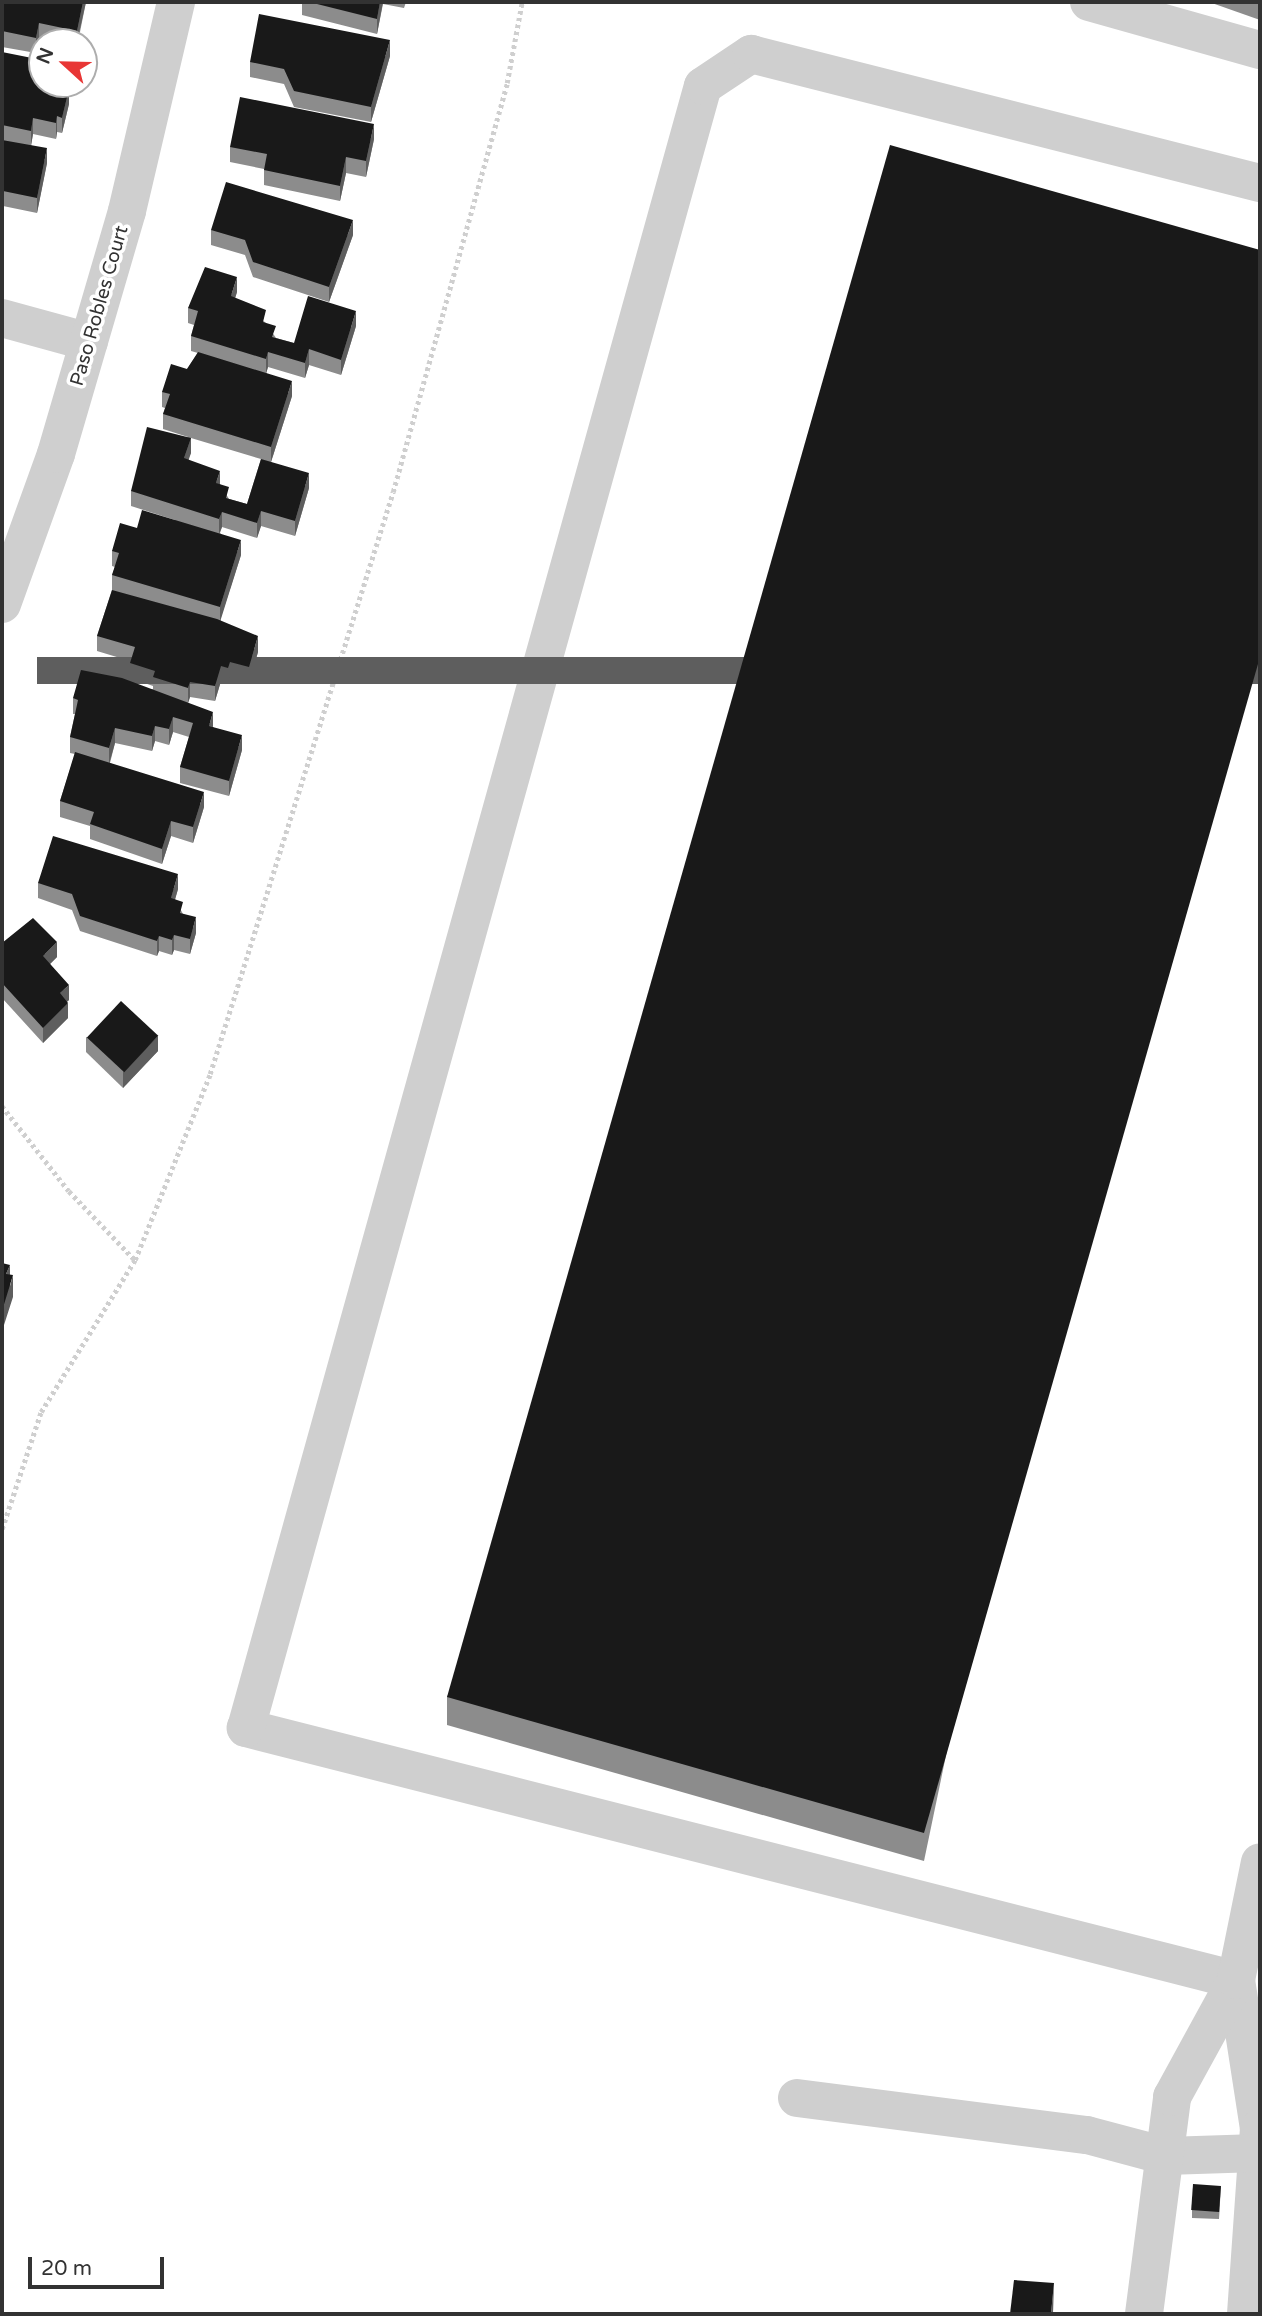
<!DOCTYPE html>
<html>
<head>
<meta charset="utf-8">
<style>
  body { margin:0 }
  #map { position:relative; width:1262px; height:2316px; overflow:hidden; background:#fff; font-family:"Varela Round",sans-serif }
  div>[style] { position:absolute }
  .path>* { height:4.5px; margin-top:-2.25px; transform-origin:0; background:repeating-linear-gradient(90deg,#cfcfcf 0 3.5px,transparent 0 7px) }
  .minor>* { height:38px; margin:-19px; padding:0 19px; transform-origin:19px; border-radius:19px; background:#cfcfcf }
  .wall>* { inset:0; background:#8c8c8c }
  .shaded-wall>* { inset:0; background:#5e5e5e; transform-origin:0 0 }
  .building>* { inset:0; background:#191919; transform-origin:0 0 }
  span { translate:-50% -50%; white-space:nowrap; text-align:center; line-height:1.15; -webkit-text-stroke:7px #fff; paint-order:stroke }
  .street-label { font-size:19px; color:#323232 }
  .frame { position:absolute; inset:0; border:4px solid #323232; pointer-events:none }
  .north { position:absolute; left:28px; top:28px; width:70px; height:70px; box-sizing:border-box; background:#fff; border:2px solid #adadad; border-radius:50%; rotate:292deg; font-size:19px; font-weight:700; line-height:28px; text-align:center; color:#323232 }
  .north::after { content:''; display:block; margin:auto; width:24px; height:32px; background:#e83635; clip-path:polygon(50% 0,100% 100%,50% 72%,0 100%) }
  .scale { position:absolute; left:28px; top:2257px; width:136px; height:32px; box-sizing:border-box; border:4px solid #323232; border-top:0; padding-left:9px; font-size:21px; line-height:24px; white-space:nowrap; color:#323232; -webkit-text-stroke:5px #fff; paint-order:stroke }
</style>
</head>
<body>
<div id="map">
  <div class="path">
    <div style="left:2px;top:1106px;width:108px;rotate:51.8deg"></div>
    <div style="left:69px;top:1191px;width:95px;rotate:46.3deg"></div>
    <div style="left:2px;top:1529px;width:123px;rotate:-71.6deg"></div>
    <div style="left:41px;top:1412px;width:179px;rotate:-58.3deg"></div>
    <div style="left:135px;top:1260px;width:201px;rotate:-68deg"></div>
    <div style="left:210px;top:1074px;width:610px;rotate:-72.55deg"></div>
    <div style="left:393px;top:492px;width:425px;rotate:-74.4deg"></div>
    <div style="left:507px;top:83px;width:82px;rotate:-79.5deg"></div>
  </div>
  <div class="minor">
    <div style="left:1089px;top:2px;width:178px;rotate:15.7deg"></div>
    <div style="left:2px;top:318px;width:90px;rotate:15.4deg"></div>
    <div style="left:2px;top:604px;width:159px;rotate:-70.2deg"></div>
    <div style="left:56px;top:454px;width:253px;rotate:-73.7deg"></div>
    <div style="left:127px;top:211px;width:215px;rotate:-76.8deg"></div>
    <div style="left:1236px;top:1980px;width:1022px;rotate:-165.72deg"></div>
    <div style="left:246px;top:1728px;width:1704px;rotate:-74.45deg"></div>
    <div style="left:703px;top:86px;width:58px;rotate:-33.7deg"></div>
    <div style="left:751px;top:54px;width:525px;rotate:14.22deg"></div>
    <div style="left:1236px;top:1980px;width:150px;rotate:81.2deg"></div>
    <div style="left:1259px;top:2128px;width:186px;rotate:94deg"></div>
    <div style="left:797px;top:2098px;width:292px;rotate:7.3deg"></div>
    <div style="left:1087px;top:2135px;width:82px;rotate:14.9deg"></div>
    <div style="left:1166px;top:2156px;width:92px;rotate:-1.9deg"></div>
    <div style="left:1144px;top:2314px;width:219px;rotate:-82.6deg"></div>
    <div style="left:1172px;top:2097px;width:133px;rotate:-61.3deg"></div>
    <div style="left:1236px;top:1980px;width:120px;rotate:-78.5deg"></div>
  </div>
  <div class="wall">
    <div style="clip-path:polygon(2px 2px,86px 2px,78px 42px,58px 42px,39px 38px,36px 53px,2px 47px)"></div>
    <div style="clip-path:polygon(302px 2px,406px 2px,404px 8px,383px 4px,377px 34px,302px 15px)"></div>
    <div style="clip-path:polygon(1209px 2px,1260px 2px,1260px 20px)"></div>
    <div style="clip-path:polygon(2px 52px,66px 84px,65px 88px,69px 104px,62px 133px,57px 132px,56px 139px,33px 134px,31px 145px,47px 163px,37px 213px,3px 206px,2px 215px)"></div>
    <div style="clip-path:polygon(390px 56px,371px 122px,294px 107px,284px 84px,250px 77px,250px 62px)"></div>
    <div style="clip-path:polygon(374px 139px,366px 177px,346px 173px,340px 201px,264px 185px,264px 169px,230px 162px,230px 147px)"></div>
    <div style="clip-path:polygon(211px 230px,353px 235px,329px 302px,253px 277px,245px 255px,211px 245px)"></div>
    <div style="clip-path:polygon(1260px 250px,924px 1861px,447px 1725px,447px 1697px)"></div>
    <div style="clip-path:polygon(evenodd,237px 292px,235px 298px,266px 323px,276px 338px,294px 343px,356px 326px,341px 375px,309px 365px,305px 378px,268px 367px,266px 373px,292px 396px,271px 462px,309px 488px,295px 536px,261px 526px,257px 538px,222px 527px,220px 533px,241px 555px,220px 620px,258px 652px,249px 683px,230px 677px,228px 683px,221px 681px,215px 701px,190px 697px,188px 703px,213px 727px,242px 750px,229px 796px,180px 783px,180px 767px,189px 737px,173px 732px,169px 745px,155px 741px,152px 751px,115px 743px,110px 763px,204px 807px,193px 843px,171px 836px,162px 864px,90px 839px,90px 826px,60px 817px,60px 801px,75px 754px,70px 753px,70px 737px,75px 714px,73px 714px,73px 698px,153px 689px,153px 686px,130px 678px,130px 661px,97px 651px,97px 636px,112px 590px,112px 575px,115px 567px,112px 566px,112px 551px,137px 528px,175px 520px,131px 506px,131px 491px,188px 437px,163px 429px,163px 414px,165px 408px,162px 407px,162px 392px,187px 369px,198px 353px,191px 351px,191px 336px,194px 325px,188px 323px,188px 308px,237px 292px,191px 438px,261px 459px,247px 504px,229px 499px,220px 484px,188px 459px,191px 453px,191px 438px)"></div>
    <div style="clip-path:polygon(38px 883px,178px 889px,175px 899px,183px 914px,196px 933px,190px 954px,174px 950px,172px 955px,159px 951px,157px 956px,80px 931px,72px 910px,38px 898px)"></div>
    <div style="clip-path:polygon(2px 943px,57px 957px,50px 964px,69px 1000px,67px 1001px,68px 1018px,43px 1043px,2px 998px)"></div>
    <div style="clip-path:polygon(86px 1037px,158px 1051px,123px 1088px,86px 1052px)"></div>
    <div style="clip-path:polygon(1221px 2186px,1219px 2219px,1192px 2218px,1192px 2210px)"></div>
  </div>
  <div class="shaded-wall">
    <div style="clip-path:polygon(83px 2px,86px 2px,77px 42px,77px 31px)"></div>
    <div style="clip-path:polygon(380px 2px,383px 2px,377px 34px,377px 19px)"></div>
    <div style="clip-path:polygon(39px 23px,39px 38px,36px 53px,36px 38px)"></div>
    <div style="clip-path:polygon(390px 40px,390px 56px,371px 122px,371px 107px)"></div>
    <div style="clip-path:polygon(69px 89px,69px 104px,62px 133px,62px 118px)"></div>
    <div style="clip-path:polygon(57px 116px,57px 132px,56px 139px,56px 123px)"></div>
    <div style="clip-path:polygon(33px 118px,33px 134px,31px 146px,31px 131px)"></div>
    <div style="clip-path:polygon(374px 124px,374px 139px,366px 177px,366px 161px)"></div>
    <div style="clip-path:polygon(47px 148px,47px 163px,37px 213px,37px 198px)"></div>
    <div style="clip-path:polygon(346px 157px,346px 173px,340px 201px,340px 186px)"></div>
    <div style="clip-path:polygon(353px 220px,353px 235px,329px 302px,329px 287px)"></div>
    <div style="clip-path:polygon(237px 277px,237px 292px,231px 311px,231px 296px)"></div>
    <div style="clip-path:polygon(356px 311px,356px 326px,341px 375px,341px 360px)"></div>
    <div style="clip-path:polygon(309px 349px,309px 365px,305px 378px,305px 363px)"></div>
    <div style="clip-path:polygon(268px 352px,268px 367px,266px 374px,266px 359px)"></div>
    <div style="clip-path:polygon(292px 381px,292px 396px,271px 462px,271px 447px)"></div>
    <div style="clip-path:polygon(191px 438px,191px 453px,184px 473px,184px 458px)"></div>
    <div style="clip-path:polygon(220px 471px,220px 487px,216px 483px)"></div>
    <div style="clip-path:polygon(309px 473px,309px 488px,295px 536px,295px 521px)"></div>
    <div style="clip-path:polygon(261px 511px,261px 526px,257px 538px,257px 523px)"></div>
    <div style="clip-path:polygon(222px 512px,222px 527px,219px 534px,219px 519px)"></div>
    <div style="clip-path:polygon(241px 540px,241px 555px,220px 622px,220px 607px)"></div>
    <div style="clip-path:polygon(258px 636px,258px 652px,249px 683px,249px 667px)"></div>
    <div style="left:1260px;top:657px;width:27px;height:1223px;rotate:90deg"></div>
    <div style="clip-path:polygon(230px 662px,230px 677px,228px 683px,228px 668px)"></div>
    <div style="clip-path:polygon(221px 666px,221px 681px,215px 701px,215px 686px)"></div>
    <div style="clip-path:polygon(190px 682px,190px 697px,188px 703px,188px 688px)"></div>
    <div style="clip-path:polygon(213px 712px,213px 727px,209px 726px)"></div>
    <div style="clip-path:polygon(173px 717px,173px 732px,169px 745px,169px 729px)"></div>
    <div style="clip-path:polygon(155px 726px,155px 741px,152px 751px,152px 736px)"></div>
    <div style="clip-path:polygon(115px 728px,115px 743px,109px 764px,109px 748px)"></div>
    <div style="clip-path:polygon(242px 735px,242px 750px,229px 796px,229px 781px)"></div>
    <div style="clip-path:polygon(204px 792px,204px 807px,193px 843px,193px 827px)"></div>
    <div style="clip-path:polygon(171px 821px,171px 836px,162px 864px,162px 849px)"></div>
    <div style="clip-path:polygon(178px 874px,178px 889px,171px 914px,171px 898px)"></div>
    <div style="clip-path:polygon(196px 917px,196px 933px,190px 954px,190px 939px)"></div>
    <div style="clip-path:polygon(174px 935px,174px 950px,172px 955px,172px 940px)"></div>
    <div style="clip-path:polygon(159px 936px,159px 951px,157px 956px,157px 941px)"></div>
    <div style="clip-path:polygon(57px 942px,57px 957px,43px 971px,43px 956px)"></div>
    <div style="clip-path:polygon(69px 985px,69px 1000px,60px 1009px,60px 993px)"></div>
    <div style="clip-path:polygon(68px 1003px,68px 1018px,43px 1043px,43px 1028px)"></div>
    <div style="clip-path:polygon(158px 1036px,158px 1051px,123px 1088px,123px 1072px)"></div>
    <div style="clip-path:polygon(10px 1265px,10px 1286px,13px 1275px,13px 1297px,4px 1325px,4px 1343px,2px 1350px,2px 1311px,6px 1274px)"></div>
    <div style="clip-path:polygon(1054px 2283px,1053px 2314px,1051px 2314px)"></div>
  </div>
  <div class="building">
    <div style="clip-path:polygon(2px 2px,83px 2px,77px 31px,39px 23px,36px 38px,2px 31px)"></div>
    <div style="clip-path:polygon(309px 2px,380px 2px,377px 19px)"></div>
    <div style="clip-path:polygon(259px 14px,390px 40px,371px 107px,294px 91px,284px 69px,250px 62px)"></div>
    <div style="clip-path:polygon(2px 52px,42px 60px,42px 84px,63px 84px,62px 88px,69px 89px,62px 118px,57px 116px,56px 123px,33px 118px,31px 131px,2px 125px)"></div>
    <div style="clip-path:polygon(240px 97px,374px 124px,366px 161px,346px 157px,340px 186px,264px 170px,267px 154px,230px 147px)"></div>
    <div style="clip-path:polygon(2px 140px,47px 148px,37px 198px,3px 191px,2px 199px)"></div>
    <div style="clip-path:polygon(890px 145px,1260px 250px,1260px 657px,924px 1833px,447px 1697px)"></div>
    <div style="clip-path:polygon(226px 182px,353px 220px,329px 287px,253px 262px,245px 240px,211px 230px)"></div>
    <div style="clip-path:polygon(205px 267px,237px 277px,231px 296px,266px 310px,263px 322px,276px 326px,272px 337px,294px 343px,308px 296px,356px 311px,341px 360px,309px 349px,305px 363px,268px 352px,266px 359px,191px 336px,198px 311px,188px 308px)"></div>
    <div style="clip-path:polygon(198px 352px,292px 381px,271px 447px,163px 414px,170px 394px,162px 392px,171px 364px,187px 369px)"></div>
    <div style="clip-path:polygon(147px 427px,191px 438px,184px 458px,220px 471px,216px 483px,229px 487px,226px 498px,247px 504px,261px 459px,309px 473px,295px 521px,261px 511px,257px 523px,222px 512px,219px 519px,131px 491px)"></div>
    <div style="clip-path:polygon(142px 510px,241px 540px,220px 607px,112px 575px,119px 553px,112px 551px,120px 523px,137px 528px)"></div>
    <div style="clip-path:polygon(112px 590px,217px 619px,258px 636px,249px 667px,230px 662px,228px 668px,221px 666px,215px 686px,190px 682px,188px 688px,153px 677px,155px 671px,130px 663px,135px 647px,97px 636px)"></div>
    <div style="clip-path:polygon(81px 670px,122px 678px,213px 712px,209px 726px,242px 735px,229px 781px,180px 767px,193px 723px,173px 717px,169px 729px,155px 726px,152px 736px,115px 728px,109px 748px,70px 737px,78px 700px,73px 698px)"></div>
    <div style="clip-path:polygon(75px 752px,204px 792px,193px 827px,171px 821px,162px 849px,90px 824px,94px 812px,60px 801px)"></div>
    <div style="clip-path:polygon(53px 836px,178px 874px,171px 898px,183px 902px,180px 913px,196px 917px,190px 939px,174px 935px,172px 940px,159px 936px,157px 941px,80px 916px,72px 894px,38px 883px)"></div>
    <div style="clip-path:polygon(33px 918px,57px 942px,43px 956px,69px 985px,60px 993px,68px 1003px,43px 1028px,2px 983px,2px 943px)"></div>
    <div style="left:121px;top:1001px;width:51px;height:50px;rotate:43deg"></div>
    <div style="clip-path:polygon(2px 1263px,10px 1265px,6px 1274px,13px 1275px,2px 1311px)"></div>
    <div style="left:1193px;top:2184px;width:28px;height:26px;rotate:4deg"></div>
    <div style="clip-path:polygon(1014px 2280px,1054px 2283px,1051px 2314px,1010px 2314px)"></div>
  </div>
  <div class="street-label">
    <span style="left:100px;top:306px;rotate:-74deg">Paso Robles Court</span>
  </div>
  <div class="frame"></div>
  <div class="north">N</div>
  <div class="scale">20 m</div>
</div>
</body>
</html>
